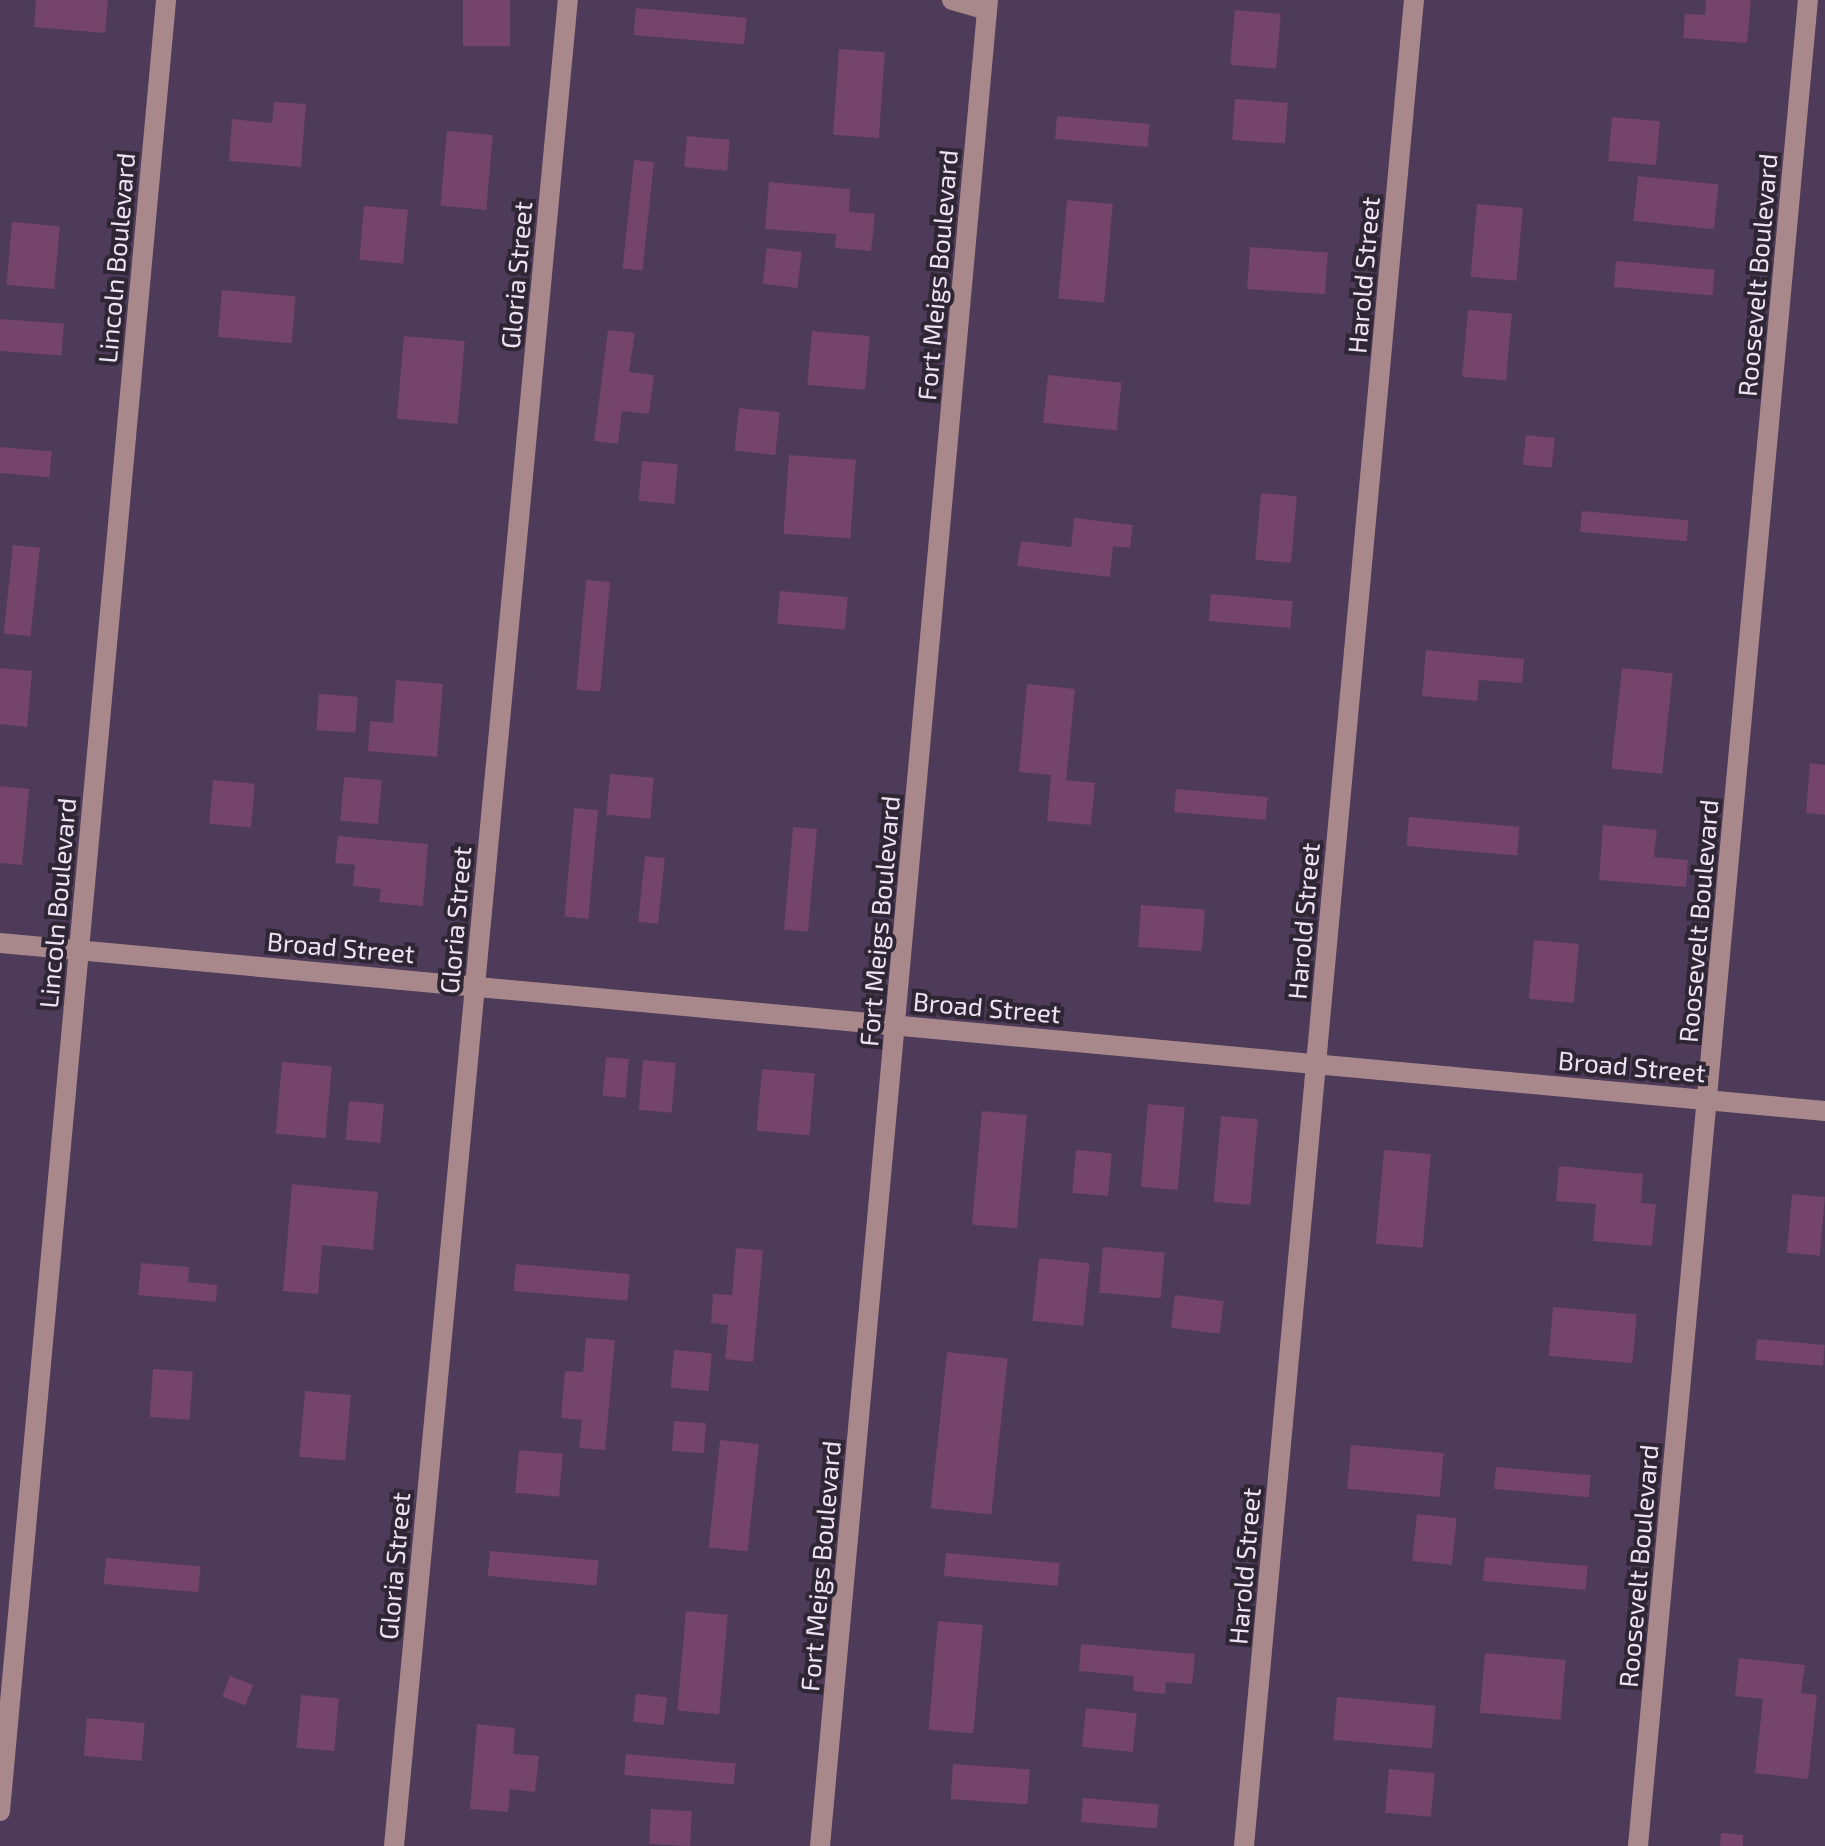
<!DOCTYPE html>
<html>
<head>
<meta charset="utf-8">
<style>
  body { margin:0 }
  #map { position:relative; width:1825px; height:1846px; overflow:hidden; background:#4e3a59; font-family:"Exo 2",sans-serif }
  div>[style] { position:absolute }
  .building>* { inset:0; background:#74446b; transform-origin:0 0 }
  .minor>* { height:20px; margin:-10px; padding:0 10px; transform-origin:10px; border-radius:10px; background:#a8888a }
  span { translate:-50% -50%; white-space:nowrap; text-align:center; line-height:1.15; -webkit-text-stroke:8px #2f2634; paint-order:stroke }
  .street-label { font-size:26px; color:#eee2f5 }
</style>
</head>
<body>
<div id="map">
  <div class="building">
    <div style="clip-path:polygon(36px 0,108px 0,105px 33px,34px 27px)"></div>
    <div style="left:463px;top:0;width:47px;height:46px"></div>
    <div style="clip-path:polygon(1706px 0,1751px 0,1747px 43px,1683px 38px,1685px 14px,1705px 15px)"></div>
    <div style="left:636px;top:8px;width:111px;height:27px;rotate:5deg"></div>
    <div style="left:1235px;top:10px;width:46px;height:55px;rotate:5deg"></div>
    <div style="left:839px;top:49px;width:46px;height:86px;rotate:4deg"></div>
    <div style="left:1235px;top:99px;width:53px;height:41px;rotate:4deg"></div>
    <div style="clip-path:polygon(274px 102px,306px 104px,301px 167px,229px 161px,232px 119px,272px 123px)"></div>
    <div style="left:1057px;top:116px;width:93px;height:23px;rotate:5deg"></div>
    <div style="left:1612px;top:117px;width:48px;height:44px;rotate:5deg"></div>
    <div style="left:447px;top:131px;width:46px;height:75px;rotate:5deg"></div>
    <div style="left:687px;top:136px;width:43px;height:31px;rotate:5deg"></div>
    <div style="left:634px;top:160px;width:20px;height:109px;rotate:6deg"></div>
    <div style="left:1638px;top:176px;width:81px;height:45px;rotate:6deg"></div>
    <div style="clip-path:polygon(769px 182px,850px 189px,849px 212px,875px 214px,871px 251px,835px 248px,836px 234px,765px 229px)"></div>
    <div style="left:1067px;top:200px;width:46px;height:99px;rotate:5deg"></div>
    <div style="left:1477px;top:204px;width:46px;height:73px;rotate:5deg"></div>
    <div style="left:364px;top:206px;width:44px;height:54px;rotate:5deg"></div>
    <div style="left:12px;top:222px;width:48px;height:63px;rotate:5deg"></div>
    <div style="left:1250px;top:247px;width:78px;height:42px;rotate:4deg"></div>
    <div style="left:767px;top:248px;width:35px;height:36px;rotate:7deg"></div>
    <div style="left:1616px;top:261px;width:99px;height:26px;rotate:5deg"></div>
    <div style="left:222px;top:290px;width:74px;height:47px;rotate:5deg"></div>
    <div style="left:1468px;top:310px;width:44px;height:67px;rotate:5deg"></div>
    <div style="left:0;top:319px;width:64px;height:32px;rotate:4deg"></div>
    <div style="clip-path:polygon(608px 330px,635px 333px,629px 372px,654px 375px,649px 414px,622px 411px,618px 444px,594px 441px)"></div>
    <div style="left:812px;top:331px;width:58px;height:54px;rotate:5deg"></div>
    <div style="left:404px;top:336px;width:61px;height:83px;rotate:5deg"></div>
    <div style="left:1048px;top:375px;width:74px;height:48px;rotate:6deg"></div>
    <div style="left:739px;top:408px;width:41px;height:43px;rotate:6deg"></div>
    <div style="left:1526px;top:435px;width:29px;height:30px;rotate:6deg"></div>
    <div style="left:0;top:447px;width:52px;height:26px;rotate:5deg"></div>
    <div style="left:789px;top:455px;width:67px;height:79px;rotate:4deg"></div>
    <div style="left:642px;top:461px;width:36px;height:40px;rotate:5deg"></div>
    <div style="left:1261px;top:493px;width:36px;height:67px;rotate:5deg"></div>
    <div style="left:1582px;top:511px;width:107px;height:21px;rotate:5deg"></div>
    <div style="clip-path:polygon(1074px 518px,1133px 525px,1130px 548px,1113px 546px,1110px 577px,1017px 566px,1021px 541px,1071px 547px)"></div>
    <div style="left:13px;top:545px;width:27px;height:89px;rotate:6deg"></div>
    <div style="left:586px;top:580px;width:24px;height:110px;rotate:5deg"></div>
    <div style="left:780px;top:591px;width:68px;height:33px;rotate:5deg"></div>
    <div style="left:1211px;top:594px;width:82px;height:27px;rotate:5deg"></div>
    <div style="clip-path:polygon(1426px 650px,1524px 659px,1522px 683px,1479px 680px,1477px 701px,1422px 696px)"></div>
    <div style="clip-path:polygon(0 668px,32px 671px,27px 727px,0 724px)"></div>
    <div style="left:1622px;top:668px;width:51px;height:101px;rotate:6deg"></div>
    <div style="clip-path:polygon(396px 680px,443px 684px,437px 757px,368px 751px,370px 721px,393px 723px)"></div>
    <div style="clip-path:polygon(1027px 684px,1075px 689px,1066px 780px,1095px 783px,1091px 825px,1047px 821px,1051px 775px,1019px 772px)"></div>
    <div style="left:319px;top:694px;width:39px;height:36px;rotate:4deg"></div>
    <div style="clip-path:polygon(1810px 763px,1825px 765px,1825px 815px,1806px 813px)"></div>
    <div style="left:610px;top:774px;width:44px;height:41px;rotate:5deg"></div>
    <div style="left:344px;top:777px;width:38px;height:44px;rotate:5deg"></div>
    <div style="left:213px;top:780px;width:42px;height:44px;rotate:5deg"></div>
    <div style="clip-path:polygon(0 786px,29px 789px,22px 865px,0 863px)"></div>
    <div style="left:1176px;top:789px;width:92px;height:23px;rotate:5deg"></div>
    <div style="left:574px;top:808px;width:24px;height:109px;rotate:5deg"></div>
    <div style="left:1409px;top:817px;width:111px;height:29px;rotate:5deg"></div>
    <div style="clip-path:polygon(1603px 825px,1657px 830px,1654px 857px,1688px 860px,1686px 887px,1599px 880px)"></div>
    <div style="left:793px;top:827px;width:24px;height:103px;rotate:5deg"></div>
    <div style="clip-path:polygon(338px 836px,428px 844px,423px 906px,379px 902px,381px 889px,353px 886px,355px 865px,335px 863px)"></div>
    <div style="left:645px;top:856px;width:20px;height:66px;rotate:6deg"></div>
    <div style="left:1141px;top:905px;width:64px;height:42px;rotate:4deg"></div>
    <div style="left:1534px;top:940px;width:45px;height:59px;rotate:5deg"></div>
    <div style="left:606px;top:1057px;width:23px;height:39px;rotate:5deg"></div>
    <div style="left:643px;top:1060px;width:33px;height:50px;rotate:5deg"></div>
    <div style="left:282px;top:1062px;width:50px;height:72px;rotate:5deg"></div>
    <div style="left:762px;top:1069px;width:53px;height:62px;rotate:5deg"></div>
    <div style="left:349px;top:1101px;width:35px;height:39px;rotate:5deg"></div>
    <div style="left:1148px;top:1104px;width:37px;height:83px;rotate:5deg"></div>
    <div style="left:982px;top:1111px;width:45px;height:114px;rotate:5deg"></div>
    <div style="left:1221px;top:1116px;width:37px;height:86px;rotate:5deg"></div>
    <div style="left:1076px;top:1150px;width:36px;height:43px;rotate:5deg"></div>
    <div style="left:1384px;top:1150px;width:47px;height:94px;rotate:5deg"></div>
    <div style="clip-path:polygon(1559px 1166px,1643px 1174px,1641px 1203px,1656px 1204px,1652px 1246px,1593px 1241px,1596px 1204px,1556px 1201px)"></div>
    <div style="clip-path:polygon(292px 1184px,378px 1192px,373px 1250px,322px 1245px,318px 1294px,283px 1291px)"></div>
    <div style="left:1792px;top:1194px;width:33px;height:59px;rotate:5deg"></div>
    <div style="left:1103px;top:1247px;width:62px;height:46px;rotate:5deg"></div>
    <div style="clip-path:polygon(736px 1248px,763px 1250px,753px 1362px,725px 1359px,728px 1325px,711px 1323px,713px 1294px,732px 1295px)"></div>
    <div style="left:1039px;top:1258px;width:51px;height:63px;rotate:6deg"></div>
    <div style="clip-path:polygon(141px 1263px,189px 1267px,188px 1282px,217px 1285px,216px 1302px,138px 1295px)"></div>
    <div style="left:516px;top:1264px;width:114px;height:27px;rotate:5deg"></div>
    <div style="left:1175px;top:1295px;width:49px;height:33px;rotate:7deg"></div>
    <div style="left:1553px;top:1307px;width:84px;height:49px;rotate:5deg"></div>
    <div style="clip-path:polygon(586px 1338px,615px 1340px,605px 1450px,579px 1448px,582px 1420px,561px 1418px,565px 1371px,583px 1372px)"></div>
    <div style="left:1757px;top:1339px;width:68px;height:21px;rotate:5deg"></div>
    <div style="left:674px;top:1350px;width:38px;height:38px;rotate:5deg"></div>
    <div style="left:947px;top:1352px;width:61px;height:157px;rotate:6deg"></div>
    <div style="left:153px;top:1369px;width:40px;height:48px;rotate:4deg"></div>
    <div style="left:305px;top:1391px;width:46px;height:66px;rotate:5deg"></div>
    <div style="left:674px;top:1421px;width:32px;height:30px;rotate:4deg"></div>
    <div style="left:720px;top:1440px;width:39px;height:108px;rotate:6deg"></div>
    <div style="left:1351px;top:1445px;width:93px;height:44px;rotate:5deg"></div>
    <div style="left:519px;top:1450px;width:44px;height:43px;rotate:5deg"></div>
    <div style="left:1496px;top:1467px;width:95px;height:22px;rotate:5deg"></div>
    <div style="left:1417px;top:1514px;width:40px;height:47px;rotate:6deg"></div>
    <div style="left:490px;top:1551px;width:109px;height:25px;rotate:5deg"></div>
    <div style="left:946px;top:1553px;width:114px;height:23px;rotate:5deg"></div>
    <div style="left:1485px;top:1557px;width:103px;height:24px;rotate:5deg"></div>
    <div style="left:106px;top:1558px;width:95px;height:26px;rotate:5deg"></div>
    <div style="left:686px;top:1611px;width:42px;height:100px;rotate:5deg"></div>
    <div style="left:938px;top:1621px;width:45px;height:109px;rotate:5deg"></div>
    <div style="clip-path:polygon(1081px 1644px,1195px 1654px,1192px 1684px,1166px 1682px,1165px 1694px,1133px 1691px,1134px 1676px,1079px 1671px)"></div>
    <div style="left:1485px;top:1653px;width:81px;height:60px;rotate:5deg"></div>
    <div style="clip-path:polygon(1739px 1658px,1805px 1665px,1801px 1693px,1817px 1695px,1808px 1779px,1755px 1773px,1763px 1699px,1735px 1696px)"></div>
    <div style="left:230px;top:1676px;width:25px;height:22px;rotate:21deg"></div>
    <div style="left:636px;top:1694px;width:31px;height:28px;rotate:6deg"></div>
    <div style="left:301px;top:1695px;width:38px;height:53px;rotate:5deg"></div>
    <div style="left:1337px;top:1697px;width:99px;height:43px;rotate:5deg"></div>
    <div style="left:1086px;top:1708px;width:51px;height:39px;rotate:6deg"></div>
    <div style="left:87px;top:1718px;width:58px;height:38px;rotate:5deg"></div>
    <div style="clip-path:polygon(477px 1724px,515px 1728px,513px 1754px,539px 1756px,535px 1792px,510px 1789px,508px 1812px,470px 1809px)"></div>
    <div style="left:626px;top:1754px;width:110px;height:21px;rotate:5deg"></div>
    <div style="left:953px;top:1764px;width:77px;height:35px;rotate:4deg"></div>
    <div style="left:1389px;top:1769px;width:46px;height:44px;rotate:5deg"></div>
    <div style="left:1083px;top:1798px;width:76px;height:24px;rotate:5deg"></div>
    <div style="left:651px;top:1809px;width:41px;height:35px;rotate:3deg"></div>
    <div style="clip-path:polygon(1721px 1833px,1743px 1835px,1743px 1846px,1720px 1846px)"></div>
  </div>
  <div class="minor">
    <div style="left:952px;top:0;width:36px;rotate:16deg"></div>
    <div style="left:0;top:943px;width:1833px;rotate:5.26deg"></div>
    <div style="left:0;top:1811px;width:1819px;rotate:-84.76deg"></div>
    <div style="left:394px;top:1846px;width:1854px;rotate:-84.62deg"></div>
    <div style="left:820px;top:1846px;width:1854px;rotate:-84.8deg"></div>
    <div style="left:1244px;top:1846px;width:1854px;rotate:-84.74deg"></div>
    <div style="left:1638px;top:1846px;width:1854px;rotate:-84.74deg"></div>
  </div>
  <div class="street-label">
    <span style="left:116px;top:258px;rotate:-85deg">Lincoln Boulevard</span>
    <span style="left:516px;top:275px;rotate:-85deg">Gloria Street</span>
    <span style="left:937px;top:275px;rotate:-85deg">Fort Meigs Boulevard</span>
    <span style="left:1363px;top:275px;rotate:-85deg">Harold Street</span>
    <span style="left:1757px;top:275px;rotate:-85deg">Roosevelt Boulevard</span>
    <span style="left:57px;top:903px;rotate:-85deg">Lincoln Boulevard</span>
    <span style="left:455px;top:920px;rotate:-85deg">Gloria Street</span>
    <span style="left:879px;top:921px;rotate:-85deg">Fort Meigs Boulevard</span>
    <span style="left:1303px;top:921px;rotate:-85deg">Harold Street</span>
    <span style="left:1698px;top:921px;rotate:-85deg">Roosevelt Boulevard</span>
    <span style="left:341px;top:947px;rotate:5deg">Broad Street</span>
    <span style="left:987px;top:1007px;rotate:5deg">Broad Street</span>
    <span style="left:1632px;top:1066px;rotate:5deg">Broad Street</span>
    <span style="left:394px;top:1566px;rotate:-85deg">Gloria Street</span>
    <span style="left:820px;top:1566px;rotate:-85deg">Fort Meigs Boulevard</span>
    <span style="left:1244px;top:1566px;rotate:-85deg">Harold Street</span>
    <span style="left:1638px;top:1566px;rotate:-85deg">Roosevelt Boulevard</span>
  </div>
</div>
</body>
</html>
